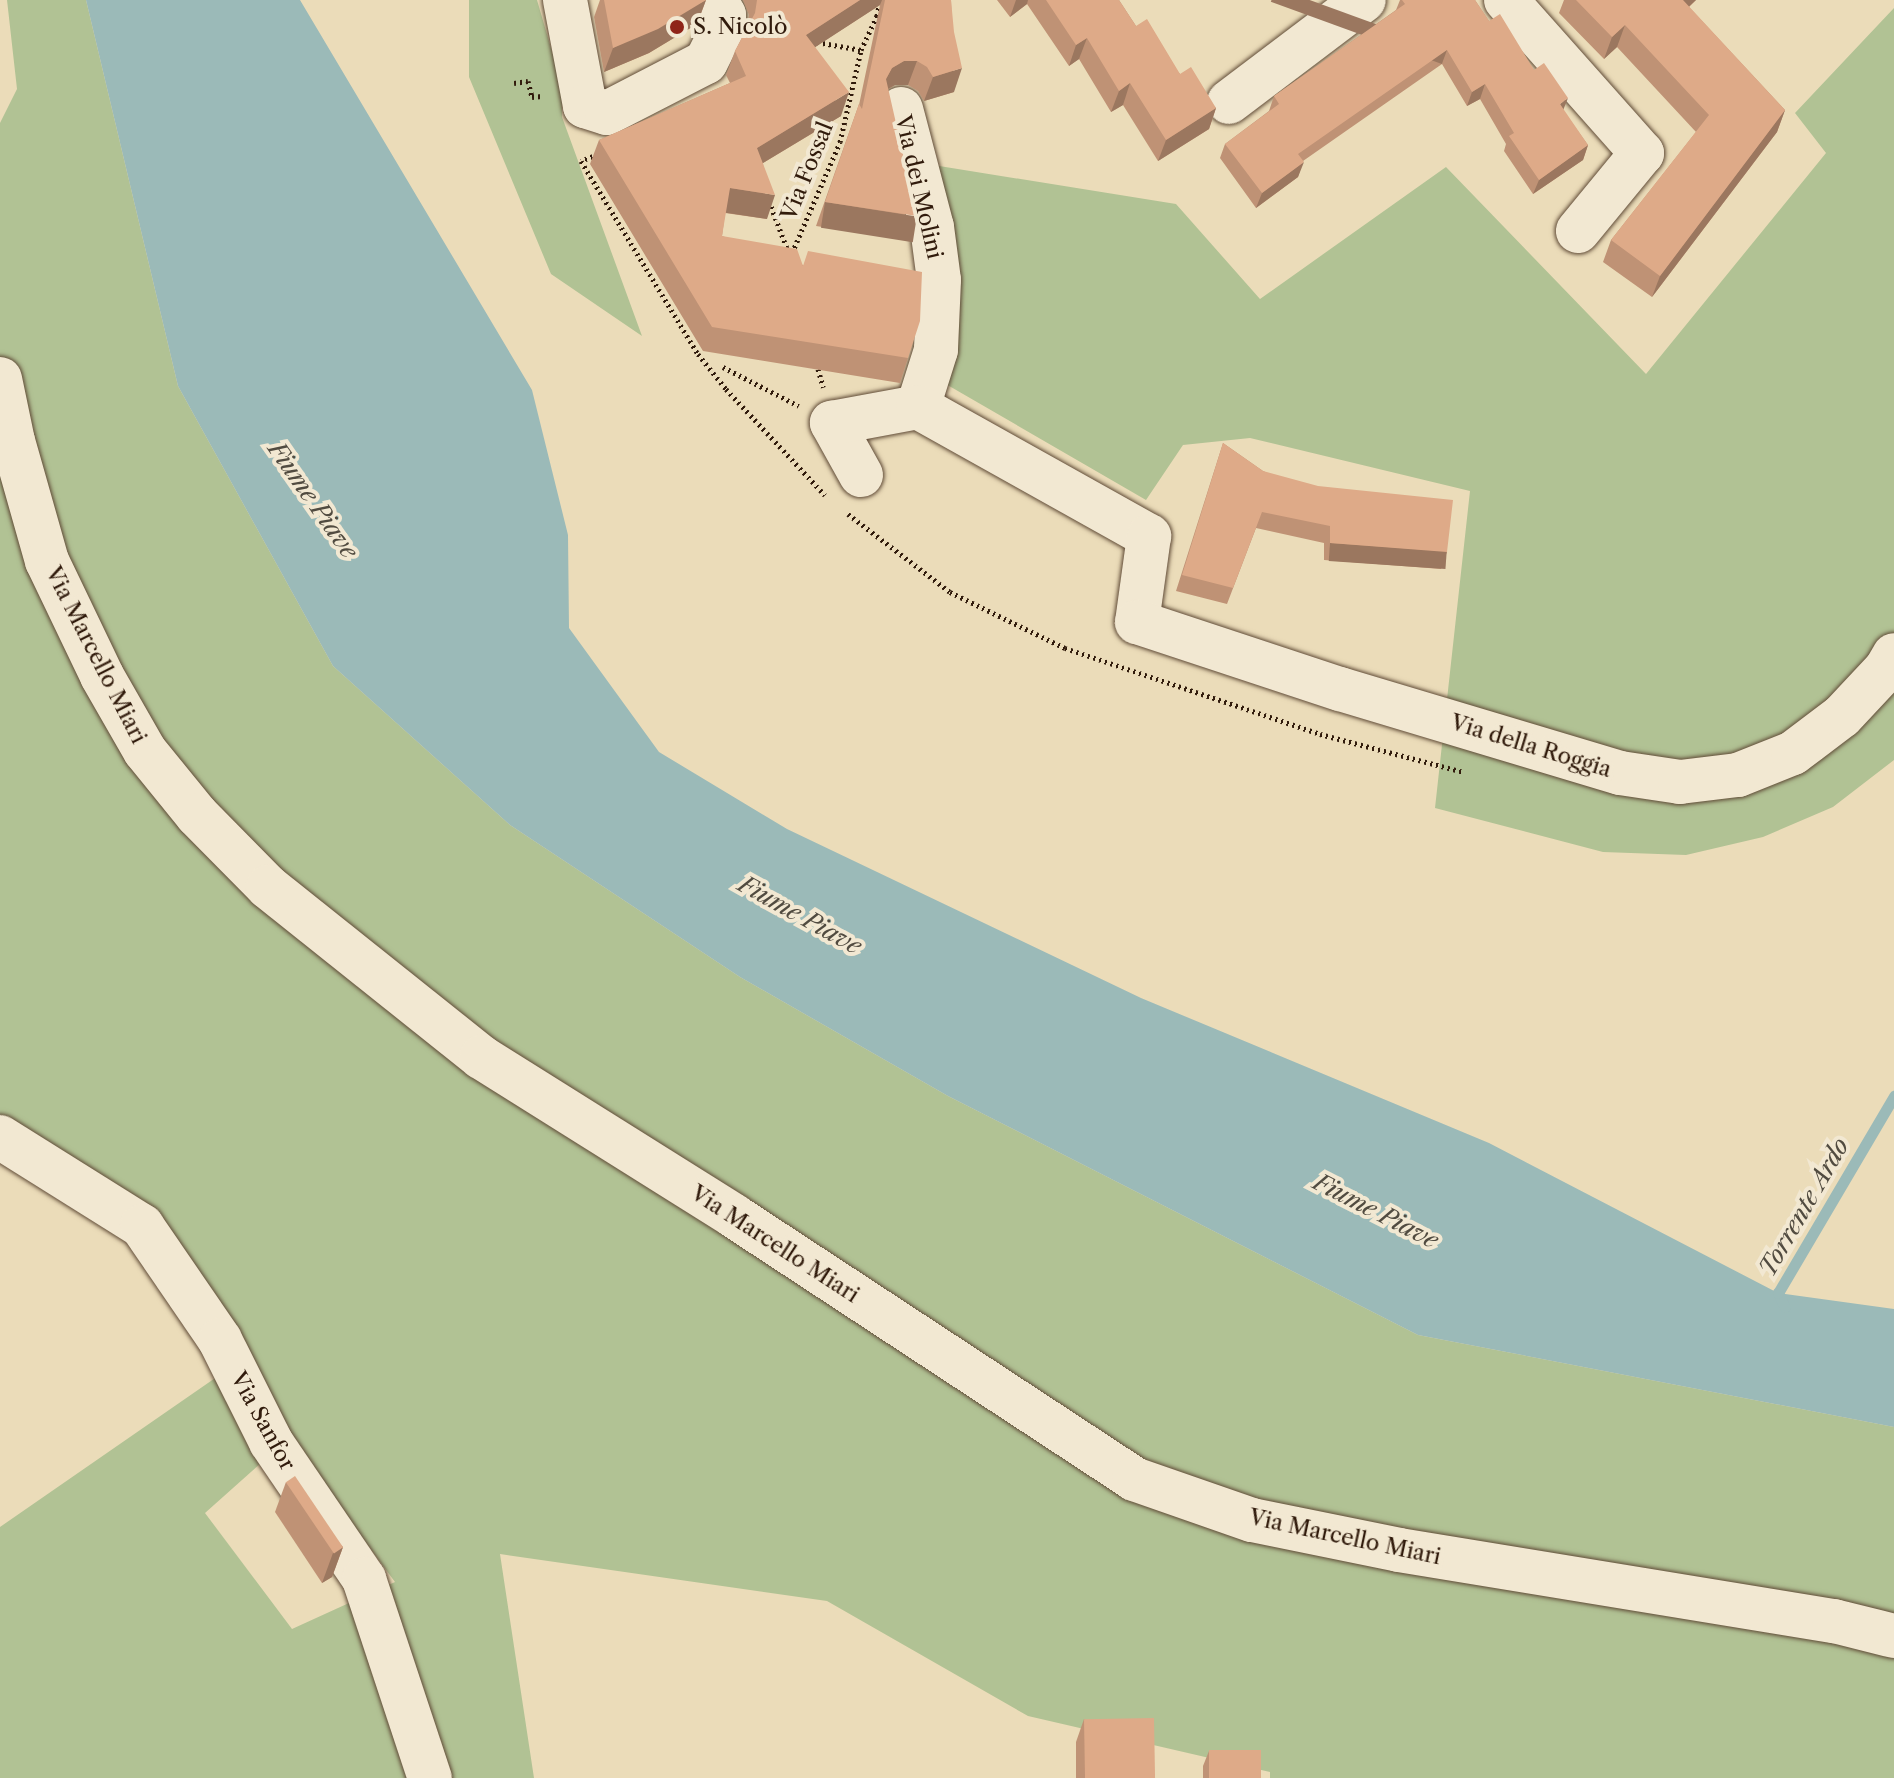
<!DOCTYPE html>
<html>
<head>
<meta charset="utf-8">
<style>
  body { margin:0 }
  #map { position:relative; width:1894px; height:1778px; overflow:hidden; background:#ebdcb9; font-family:"Libre Caslon Text",serif }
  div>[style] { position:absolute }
  .green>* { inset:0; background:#b1c294 }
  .water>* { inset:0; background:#9bbab8 }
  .stream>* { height:11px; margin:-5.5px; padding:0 5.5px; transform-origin:5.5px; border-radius:5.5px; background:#9bbab8 }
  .path>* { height:5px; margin-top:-2.5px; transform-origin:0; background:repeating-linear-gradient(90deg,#311b0c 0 2px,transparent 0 6px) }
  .roads { filter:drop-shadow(0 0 2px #604b37) drop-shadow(0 0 2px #604b37) }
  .minor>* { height:44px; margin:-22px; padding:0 22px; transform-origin:22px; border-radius:22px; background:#f2e8d2 }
  .wall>* { inset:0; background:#bf9275 }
  .shaded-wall>* { inset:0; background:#9b775f; transform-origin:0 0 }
  .building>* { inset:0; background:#deaa88; transform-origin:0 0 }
  .dots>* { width:22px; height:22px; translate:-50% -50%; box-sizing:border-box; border:4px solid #f2e8d2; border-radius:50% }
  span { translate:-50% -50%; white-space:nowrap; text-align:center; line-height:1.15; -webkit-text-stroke:8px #f2e8d2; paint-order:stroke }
  .poi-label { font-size:22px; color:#311b0c }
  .left { translate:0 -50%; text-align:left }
  .street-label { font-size:22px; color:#311b0c }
  .water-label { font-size:24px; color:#514b40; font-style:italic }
</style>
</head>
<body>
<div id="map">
  <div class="green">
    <div style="clip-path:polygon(evenodd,7px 0,86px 0,178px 386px,333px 666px,510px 825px,740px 977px,948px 1096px,1418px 1335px,1894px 1427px,1894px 1778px,1270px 1778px,1270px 1772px,1028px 1716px,827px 1601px,500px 1554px,534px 1778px,0 1778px,0 1527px,247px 1356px,160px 1224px,0 1136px,0 123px,17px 89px,7px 0,289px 1438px,395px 1582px,292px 1629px,205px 1513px,289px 1438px)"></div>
    <div style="clip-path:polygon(469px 0,537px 0,562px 86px,562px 117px,642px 336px,551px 274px,469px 77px)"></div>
    <div style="clip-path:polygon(1894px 8px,1894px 760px,1833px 807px,1763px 837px,1686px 855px,1603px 852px,1435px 808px,1470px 491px,1250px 438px,1183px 445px,1146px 500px,944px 383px,933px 165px,1176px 204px,1260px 299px,1446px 167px,1646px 374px,1826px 153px,1795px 113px)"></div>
  </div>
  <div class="water">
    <div style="clip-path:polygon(86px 0,300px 0,532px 390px,568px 535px,569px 628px,659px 752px,787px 829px,1141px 998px,1489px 1143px,1778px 1293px,1894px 1309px,1894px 1427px,1418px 1335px,948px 1096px,740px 977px,510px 825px,333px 666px,178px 386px)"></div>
  </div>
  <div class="stream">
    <div style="left:1785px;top:1307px;width:16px;rotate:-117deg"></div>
    <div style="left:1778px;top:1293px;width:229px;rotate:-59.5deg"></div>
  </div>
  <div class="path">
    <div style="left:817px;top:42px;width:45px;rotate:10.3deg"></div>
    <div style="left:861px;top:50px;width:38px;rotate:-65deg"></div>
    <div style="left:877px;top:16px;width:16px;rotate:-79deg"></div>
    <div style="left:514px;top:83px;width:14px;rotate:-8deg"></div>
    <div style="left:528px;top:81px;width:16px;rotate:76deg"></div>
    <div style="left:532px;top:97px;width:10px;rotate:-6deg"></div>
    <div style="left:598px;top:154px;width:18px;rotate:158deg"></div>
    <div style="left:581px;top:161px;width:226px;rotate:58.8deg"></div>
    <div style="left:698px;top:354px;width:45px;rotate:51.3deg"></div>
    <div style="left:726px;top:389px;width:145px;rotate:47deg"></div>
    <div style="left:769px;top:201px;width:53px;rotate:69.2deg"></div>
    <div style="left:792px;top:253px;width:121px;rotate:-66.6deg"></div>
    <div style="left:840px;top:142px;width:94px;rotate:-77.1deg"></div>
    <div style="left:723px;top:367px;width:85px;rotate:27.2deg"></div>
    <div style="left:818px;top:369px;width:19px;rotate:74deg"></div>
    <div style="left:848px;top:514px;width:128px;rotate:37.4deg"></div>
    <div style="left:950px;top:592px;width:128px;rotate:26deg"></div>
    <div style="left:1065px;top:648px;width:269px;rotate:18.6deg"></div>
    <div style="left:1320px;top:734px;width:149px;rotate:14.8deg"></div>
  </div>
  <div class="roads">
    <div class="minor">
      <div style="left:565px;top:0;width:108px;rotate:79.3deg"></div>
      <div style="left:585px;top:106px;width:23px;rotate:18deg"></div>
      <div style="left:607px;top:113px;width:111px;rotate:-27.3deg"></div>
      <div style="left:706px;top:62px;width:40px;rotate:-63.4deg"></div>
      <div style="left:724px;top:26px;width:11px;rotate:-90deg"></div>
      <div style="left:724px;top:15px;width:17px;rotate:-118deg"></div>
      <div style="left:1506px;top:0;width:205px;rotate:48.4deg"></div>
      <div style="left:1642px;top:153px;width:101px;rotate:129.4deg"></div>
      <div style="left:1229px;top:102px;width:169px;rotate:-37.1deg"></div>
      <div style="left:901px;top:109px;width:122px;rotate:75.3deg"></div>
      <div style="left:932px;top:227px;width:53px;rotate:82.5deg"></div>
      <div style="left:939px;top:280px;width:70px;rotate:92.5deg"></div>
      <div style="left:936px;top:350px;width:60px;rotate:107.5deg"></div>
      <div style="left:0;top:379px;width:63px;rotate:78.2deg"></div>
      <div style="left:13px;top:441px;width:125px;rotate:74.2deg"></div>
      <div style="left:47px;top:561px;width:127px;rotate:64.4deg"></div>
      <div style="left:102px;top:676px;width:86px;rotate:60.2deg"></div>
      <div style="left:145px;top:751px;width:82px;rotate:50.9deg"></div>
      <div style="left:197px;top:815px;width:101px;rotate:45.4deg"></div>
      <div style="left:268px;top:887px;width:273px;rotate:38.6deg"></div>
      <div style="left:481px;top:1057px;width:299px;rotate:32.1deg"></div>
      <div style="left:734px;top:1216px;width:479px;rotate:33.3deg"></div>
      <div style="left:1134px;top:1479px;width:125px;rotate:19.2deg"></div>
      <div style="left:1252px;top:1520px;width:150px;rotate:11.5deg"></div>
      <div style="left:1399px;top:1550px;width:441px;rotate:9.3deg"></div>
      <div style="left:1834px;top:1621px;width:62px;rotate:14deg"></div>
      <div style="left:861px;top:475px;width:60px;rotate:-119.1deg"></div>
      <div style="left:832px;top:423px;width:87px;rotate:-10.5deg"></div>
      <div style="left:918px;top:407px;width:265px;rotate:29.2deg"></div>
      <div style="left:1149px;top:536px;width:87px;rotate:97.9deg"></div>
      <div style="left:1137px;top:622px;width:214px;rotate:18.3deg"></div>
      <div style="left:1340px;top:689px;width:292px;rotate:16.7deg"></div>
      <div style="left:1620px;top:773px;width:61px;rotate:8.5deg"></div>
      <div style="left:1680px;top:782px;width:58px;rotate:-6.9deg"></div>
      <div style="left:1738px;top:775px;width:59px;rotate:-21.8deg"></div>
      <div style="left:1793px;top:753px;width:61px;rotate:-37.1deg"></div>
      <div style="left:1842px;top:716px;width:64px;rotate:-46.9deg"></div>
      <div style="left:1886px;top:669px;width:16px;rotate:-60deg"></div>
      <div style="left:0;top:1137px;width:168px;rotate:32.1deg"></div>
      <div style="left:142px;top:1226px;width:138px;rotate:55.6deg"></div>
      <div style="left:220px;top:1340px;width:114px;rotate:63.4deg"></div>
      <div style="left:271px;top:1442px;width:166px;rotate:55.8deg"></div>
      <div style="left:364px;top:1579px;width:210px;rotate:71.7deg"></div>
    </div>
  </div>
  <div class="wall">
    <div style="clip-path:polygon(600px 0,706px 0,697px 24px,649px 53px,604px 72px,594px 17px)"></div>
    <div style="clip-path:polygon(743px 0,951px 0,954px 92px,924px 101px,918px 91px,908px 85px,895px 85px,888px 89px,908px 240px,816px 226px,859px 104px,859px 105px,880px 5px,815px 47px,841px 116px,763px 163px,767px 219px,725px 213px,722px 236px,803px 265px,908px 358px,900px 383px,703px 351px,590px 164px,599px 140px,730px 83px,726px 75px,735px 51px,747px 28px,749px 15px)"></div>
    <div style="clip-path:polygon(997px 0,1119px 0,1136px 26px,1180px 74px,1216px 108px,1209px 129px,1158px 161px,1123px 105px,1111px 112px,1079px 59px,1069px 66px,1027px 4px,1010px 17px)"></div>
    <div style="clip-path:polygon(1400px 0,1475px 0,1489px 21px,1534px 70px,1588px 145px,1583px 160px,1533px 194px,1504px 151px,1506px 144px,1480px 99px,1467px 106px,1442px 64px,1303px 161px,1298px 177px,1256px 208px,1220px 158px,1225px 144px,1269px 111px,1274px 96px,1396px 10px)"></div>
    <div style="clip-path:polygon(1564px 0,1696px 0,1689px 7px,1785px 110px,1777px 132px,1652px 297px,1603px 262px,1611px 240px,1696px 132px,1617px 47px,1604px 59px,1559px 13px)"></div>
    <div style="clip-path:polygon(1223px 443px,1263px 471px,1447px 552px,1441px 569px,1324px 560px,1324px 543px,1256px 528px,1227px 604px,1176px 591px)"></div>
    <div style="clip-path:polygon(286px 1482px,343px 1547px,332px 1577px,322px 1583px,275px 1512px)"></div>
    <div style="clip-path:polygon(1084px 1719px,1155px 1778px,1076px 1778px,1076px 1742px)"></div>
    <div style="clip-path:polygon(1209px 1751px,1261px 1778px,1203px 1778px,1203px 1766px)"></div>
  </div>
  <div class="shaded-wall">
    <div style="clip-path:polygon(706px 0,697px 24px,649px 53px,604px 72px,613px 48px)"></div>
    <div style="clip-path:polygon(860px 0,882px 0,880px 5px,797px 59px,806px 35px)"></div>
    <div style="clip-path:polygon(1016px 0,1028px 0,1027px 4px,1010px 17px)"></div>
    <div style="clip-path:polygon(1681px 0,1696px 0,1673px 21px)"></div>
    <div style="clip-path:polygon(1625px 25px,1617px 47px,1604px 59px,1612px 37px)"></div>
    <div style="clip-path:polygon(1087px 38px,1079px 59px,1069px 66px,1076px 45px)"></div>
    <div style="left:1447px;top:50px;width:15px;height:182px;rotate:110deg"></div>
    <div style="clip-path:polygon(904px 61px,917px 61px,908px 85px,895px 85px,883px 92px,886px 79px,892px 68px)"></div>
    <div style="clip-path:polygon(962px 68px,954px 92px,924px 101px,933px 77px)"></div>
    <div style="clip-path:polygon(1130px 83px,1123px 105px,1111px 112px,1119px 91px)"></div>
    <div style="clip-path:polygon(1485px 84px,1480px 99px,1467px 106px,1472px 92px)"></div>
    <div style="clip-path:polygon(849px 92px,841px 116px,748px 172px,757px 148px)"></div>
    <div style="clip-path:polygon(1568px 98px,1562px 113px,1560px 104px)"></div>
    <div style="clip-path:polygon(1216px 108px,1209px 129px,1158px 161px,1166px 140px)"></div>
    <div style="clip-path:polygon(1785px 110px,1777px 132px,1652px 297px,1660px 276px)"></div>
    <div style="clip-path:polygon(1588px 145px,1583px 160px,1533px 194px,1539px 180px)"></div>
    <div style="clip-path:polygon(1304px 162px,1298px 177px,1256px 208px,1262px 193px)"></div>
    <div style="clip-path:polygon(730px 188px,775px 195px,767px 219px,721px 212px)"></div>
    <div style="left:825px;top:202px;width:93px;height:26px;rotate:9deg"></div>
    <div style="left:1330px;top:543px;width:117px;height:18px;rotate:4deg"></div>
    <div style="clip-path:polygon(343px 1547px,332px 1577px,322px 1583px,333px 1553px)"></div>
  </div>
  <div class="building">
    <div style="clip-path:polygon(604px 0,706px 0,658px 29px,613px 48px)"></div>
    <div style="clip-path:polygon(757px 0,860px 0,806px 35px,849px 92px,757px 148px,775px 195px,730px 188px,722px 236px,797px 249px,803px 266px,808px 251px,922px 272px,920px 321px,908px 358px,712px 327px,599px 140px,746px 76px,735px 51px,755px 13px)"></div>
    <div style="clip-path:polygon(885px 0,951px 0,954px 32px,962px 68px,933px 77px,927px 67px,917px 61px,904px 61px,892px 68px,886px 79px,917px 216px,825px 202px,859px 104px,862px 109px)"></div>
    <div style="clip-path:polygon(1046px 0,1119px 0,1136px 26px,1147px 19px,1180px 74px,1191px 67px,1216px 108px,1166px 140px,1130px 83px,1119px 91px,1087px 38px,1076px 45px)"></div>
    <div style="clip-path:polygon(1402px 0,1475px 0,1489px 21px,1500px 14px,1534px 70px,1544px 63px,1568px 98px,1560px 104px,1588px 145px,1539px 180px,1509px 136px,1514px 133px,1485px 84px,1472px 92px,1447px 50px,1298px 154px,1304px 162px,1262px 193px,1225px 144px,1279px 104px,1274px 96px,1405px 4px)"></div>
    <div style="clip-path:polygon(1576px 0,1683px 0,1785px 110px,1660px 276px,1611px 240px,1709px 115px,1625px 25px,1612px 37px)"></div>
    <div style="clip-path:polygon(1223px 443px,1263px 471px,1318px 486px,1453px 500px,1447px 552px,1330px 543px,1330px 526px,1262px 512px,1233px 588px,1182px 575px)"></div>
    <div style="left:295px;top:1476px;width:86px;height:11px;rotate:56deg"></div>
    <div style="left:1154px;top:1718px;width:60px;height:70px;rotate:89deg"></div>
    <div style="left:1261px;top:1750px;width:28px;height:52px;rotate:90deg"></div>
  </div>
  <div class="dots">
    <div style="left:677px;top:27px;background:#8f2418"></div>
  </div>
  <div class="poi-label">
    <span class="left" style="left:693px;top:27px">S. Nicolò</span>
  </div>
  <div class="street-label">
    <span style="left:807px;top:171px;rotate:-68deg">Via Fossal</span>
    <span style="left:919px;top:187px;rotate:77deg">Via dei Molini</span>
    <span style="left:96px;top:655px;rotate:63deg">Via Marcello Miari</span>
    <span style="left:1531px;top:746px;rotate:17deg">Via della Roggia</span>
    <span style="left:775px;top:1244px;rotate:33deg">Via Marcello Miari</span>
    <span style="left:263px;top:1421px;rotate:61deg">Via Sanfor</span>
    <span style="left:1345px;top:1537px;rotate:12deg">Via Marcello Miari</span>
  </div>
  <div class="water-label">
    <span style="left:313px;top:500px;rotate:55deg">Fiume Piave</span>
    <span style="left:800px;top:915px;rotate:29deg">Fiume Piave</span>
    <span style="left:1804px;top:1207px;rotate:-60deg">Torrente Ardo</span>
    <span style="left:1376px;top:1211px;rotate:27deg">Fiume Piave</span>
  </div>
</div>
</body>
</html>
